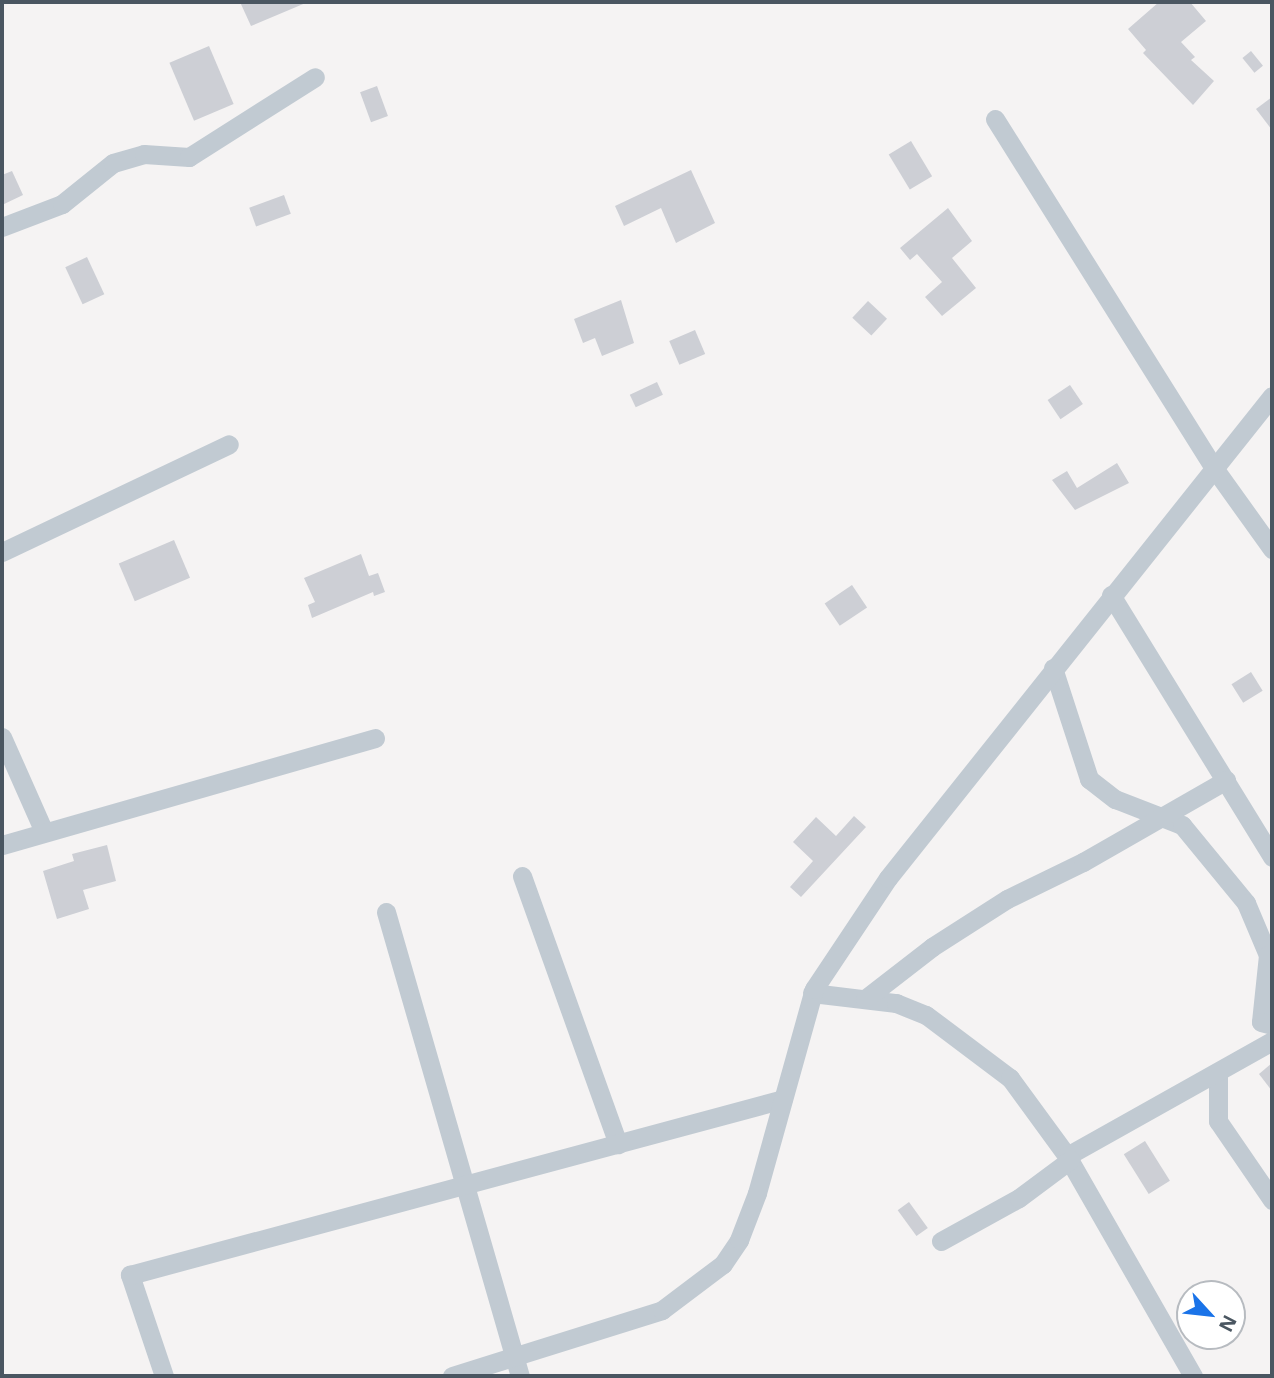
<!DOCTYPE html>
<html>
<head>
<meta charset="utf-8">
<style>
  body { margin:0 }
  #map { position:relative; width:1274px; height:1378px; overflow:hidden; background:#f5f3f3; font-family:"Noto Sans",sans-serif }
  div>[style] { position:absolute }
  .building>* { inset:0; background:#cdcfd5; transform-origin:0 0 }
  .minor>* { height:19px; margin:-9.5px; padding:0 9.5px; transform-origin:9.5px; border-radius:9.5px; background:#c1cad2 }
  span { translate:-50% -50%; white-space:nowrap; text-align:center; line-height:1.15; -webkit-text-stroke:5px #fff; paint-order:stroke }
  .frame { position:absolute; inset:0; border:4px solid #4a5661; pointer-events:none }
  .north { position:absolute; left:1176px; top:1280px; width:70px; height:70px; box-sizing:border-box; background:#fff; border:2px solid #b7bbc0; border-radius:50%; rotate:117deg; font-size:19px; font-weight:700; line-height:28px; text-align:center; color:#4a5661 }
  .north::after { content:''; display:block; margin:auto; width:24px; height:32px; background:#1a73e8; clip-path:polygon(50% 0,100% 100%,50% 72%,0 100%) }
</style>
</head>
<body>
<div id="map">
  <div class="building">
    <div style="clip-path:polygon(240px 2px,308px 2px,251px 26px)"></div>
    <div style="clip-path:polygon(1159px 2px,1190px 2px,1206px 21px,1181px 42px,1195px 57px,1191px 60px,1214px 81px,1193px 105px,1143px 53px,1146px 50px,1128px 29px)"></div>
    <div style="left:209px;top:46px;width:63px;height:43px;rotate:67deg"></div>
    <div style="left:1251px;top:51px;width:19px;height:11px;rotate:51deg"></div>
    <div style="left:377px;top:86px;width:32px;height:18px;rotate:70deg"></div>
    <div style="clip-path:polygon(1272px 97px,1272px 130px,1256px 109px)"></div>
    <div style="left:911px;top:141px;width:41px;height:26px;rotate:59deg"></div>
    <div style="clip-path:polygon(691px 170px,715px 223px,676px 243px,661px 208px,624px 226px,615px 206px)"></div>
    <div style="clip-path:polygon(12px 171px,23px 195px,2px 205px,2px 175px)"></div>
    <div style="left:284px;top:195px;width:20px;height:37px;rotate:70deg"></div>
    <div style="clip-path:polygon(948px 208px,972px 241px,952px 258px,976px 288px,942px 316px,925px 297px,942px 282px,917px 254px,910px 260px,900px 248px)"></div>
    <div style="left:87px;top:257px;width:41px;height:24px;rotate:65deg"></div>
    <div style="clip-path:polygon(621px 300px,634px 343px,602px 356px,595px 338px,583px 343px,574px 319px)"></div>
    <div style="left:868px;top:301px;width:26px;height:23px;rotate:43deg"></div>
    <div style="left:695px;top:330px;width:26px;height:28px;rotate:67deg"></div>
    <div style="left:657px;top:382px;width:14px;height:30px;rotate:65deg"></div>
    <div style="left:1070px;top:385px;width:23px;height:27px;rotate:56deg"></div>
    <div style="clip-path:polygon(1117px 463px,1129px 483px,1075px 510px,1052px 480px,1067px 471px,1077px 488px)"></div>
    <div style="left:174px;top:540px;width:41px;height:60px;rotate:67deg"></div>
    <div style="clip-path:polygon(361px 554px,369px 576px,378px 573px,385px 592px,374px 596px,373px 592px,312px 618px,308px 605px,315px 602px,304px 578px)"></div>
    <div style="left:852px;top:585px;width:27px;height:33px;rotate:56deg"></div>
    <div style="left:1251px;top:672px;width:22px;height:23px;rotate:58deg"></div>
    <div style="clip-path:polygon(854px 816px,866px 827px,801px 897px,790px 887px,813px 861px,793px 842px,816px 817px,836px 836px)"></div>
    <div style="clip-path:polygon(107px 845px,116px 881px,83px 890px,89px 909px,57px 919px,43px 871px,74px 861px,72px 854px)"></div>
    <div style="clip-path:polygon(1272px 1063px,1272px 1091px,1259px 1074px)"></div>
    <div style="left:1145px;top:1141px;width:47px;height:25px;rotate:58deg"></div>
    <div style="left:909px;top:1202px;width:32px;height:14px;rotate:54deg"></div>
  </div>
  <div class="minor">
    <div style="left:995px;top:119px;width:412px;rotate:57.9deg"></div>
    <div style="left:1214px;top:468px;width:100px;rotate:54.4deg"></div>
    <div style="left:2px;top:227px;width:64px;rotate:-21deg"></div>
    <div style="left:62px;top:204px;width:65px;rotate:-38.8deg"></div>
    <div style="left:113px;top:163px;width:32px;rotate:-16deg"></div>
    <div style="left:144px;top:154px;width:45px;rotate:3.8deg"></div>
    <div style="left:189px;top:157px;width:149px;rotate:-32.4deg"></div>
    <div style="left:2px;top:552px;width:251px;rotate:-25.4deg"></div>
    <div style="left:1111px;top:595px;width:308px;rotate:58.4deg"></div>
    <div style="left:1053px;top:668px;width:117px;rotate:72deg"></div>
    <div style="left:1089px;top:779px;width:33px;rotate:38deg"></div>
    <div style="left:1115px;top:799px;width:72px;rotate:21.2deg"></div>
    <div style="left:1182px;top:825px;width:101px;rotate:50.6deg"></div>
    <div style="left:1246px;top:903px;width:56px;rotate:67.1deg"></div>
    <div style="left:1268px;top:955px;width:67px;rotate:96deg"></div>
    <div style="left:1261px;top:1022px;width:11px;rotate:15deg"></div>
    <div style="left:2px;top:737px;width:104px;rotate:66.1deg"></div>
    <div style="left:2px;top:845px;width:388px;rotate:-16deg"></div>
    <div style="left:522px;top:876px;width:285px;rotate:70.3deg"></div>
    <div style="left:386px;top:912px;width:483px;rotate:73.9deg"></div>
    <div style="left:812px;top:993px;width:85px;rotate:6.8deg"></div>
    <div style="left:896px;top:1003px;width:32px;rotate:22deg"></div>
    <div style="left:926px;top:1015px;width:105px;rotate:36.9deg"></div>
    <div style="left:1010px;top:1078px;width:97px;rotate:53.8deg"></div>
    <div style="left:1067px;top:1156px;width:254px;rotate:60.2deg"></div>
    <div style="left:865px;top:999px;width:85px;rotate:-37.8deg"></div>
    <div style="left:932px;top:947px;width:89px;rotate:-32.6deg"></div>
    <div style="left:1007px;top:899px;width:85px;rotate:-26deg"></div>
    <div style="left:1083px;top:862px;width:165px;rotate:-29.8deg"></div>
    <div style="left:1218px;top:1073px;width:48px;rotate:90deg"></div>
    <div style="left:1218px;top:1121px;width:96px;rotate:55.6deg"></div>
    <div style="left:1067px;top:1156px;width:235px;rotate:-29.3deg"></div>
    <div style="left:941px;top:1241px;width:89px;rotate:-28.9deg"></div>
    <div style="left:1019px;top:1198px;width:64px;rotate:-36.7deg"></div>
    <div style="left:164px;top:1376px;width:107px;rotate:-108.6deg"></div>
    <div style="left:130px;top:1275px;width:676px;rotate:-15.08deg"></div>
    <div style="left:452px;top:1376px;width:220px;rotate:-17.4deg"></div>
    <div style="left:662px;top:1310px;width:76px;rotate:-37deg"></div>
    <div style="left:723px;top:1264px;width:29px;rotate:-56deg"></div>
    <div style="left:739px;top:1240px;width:50px;rotate:-69deg"></div>
    <div style="left:757px;top:1193px;width:212px;rotate:-74.4deg"></div>
    <div style="left:814px;top:989px;width:133px;rotate:-56.3deg"></div>
    <div style="left:888px;top:878px;width:616px;rotate:-51.46deg"></div>
  </div>
  <div class="frame"></div>
  <div class="north">N</div>
</div>
</body>
</html>
